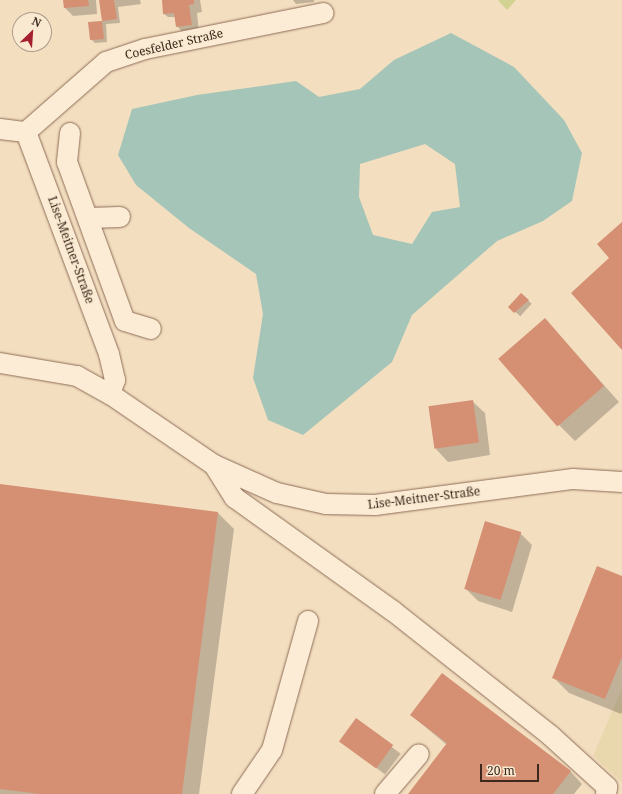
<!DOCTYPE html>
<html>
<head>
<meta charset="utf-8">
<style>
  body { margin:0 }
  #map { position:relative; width:622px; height:794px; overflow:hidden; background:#f3dec0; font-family:"Noto Serif",serif }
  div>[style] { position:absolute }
  .farmland>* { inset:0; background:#e9d8ad }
  .green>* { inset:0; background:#d2d293 }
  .water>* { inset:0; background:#a4c5b7 }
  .shadow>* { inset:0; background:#0003; transform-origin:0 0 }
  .building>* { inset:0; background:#d58f72; transform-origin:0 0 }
  .roads { filter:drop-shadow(0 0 1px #8e6d56) drop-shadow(0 0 1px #8e6d56) }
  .minor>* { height:20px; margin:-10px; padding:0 10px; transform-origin:10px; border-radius:10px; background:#fcecd5 }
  span { translate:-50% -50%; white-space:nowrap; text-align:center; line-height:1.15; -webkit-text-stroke:3.5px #f9e9d1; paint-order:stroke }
  .street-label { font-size:12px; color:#3c281c }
  .north { position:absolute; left:12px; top:12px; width:40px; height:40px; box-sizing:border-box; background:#f9e9d1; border:1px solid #ad9c89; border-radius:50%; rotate:25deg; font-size:11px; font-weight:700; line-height:16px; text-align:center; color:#3c281c }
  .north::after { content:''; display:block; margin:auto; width:14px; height:18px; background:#a41f30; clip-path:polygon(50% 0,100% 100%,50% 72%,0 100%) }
  .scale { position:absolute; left:480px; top:764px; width:59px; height:18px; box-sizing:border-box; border:2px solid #3c281c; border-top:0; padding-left:5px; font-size:12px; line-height:14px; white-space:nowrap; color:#3c281c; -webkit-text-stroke:3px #f9e9d1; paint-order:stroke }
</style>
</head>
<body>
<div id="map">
  <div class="farmland">
    <div style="clip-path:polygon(622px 688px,622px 782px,593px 756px)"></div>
  </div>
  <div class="green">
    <div style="clip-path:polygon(498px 0,516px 0,507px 10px)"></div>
  </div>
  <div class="water">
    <div style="clip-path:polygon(evenodd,451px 33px,514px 67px,564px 120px,582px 153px,572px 201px,543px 221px,497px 241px,412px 315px,392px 362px,303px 435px,268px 420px,253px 378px,263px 314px,256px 274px,189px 228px,136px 185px,118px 155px,132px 109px,197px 95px,296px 81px,319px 97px,360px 89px,394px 60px,451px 33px,425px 144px,455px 164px,460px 207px,432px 212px,412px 244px,373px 235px,359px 197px,360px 164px,425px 144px)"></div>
  </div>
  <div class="shadow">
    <div style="clip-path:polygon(64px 0,96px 0,97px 14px,73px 16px,65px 8px)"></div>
    <div style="clip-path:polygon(100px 0,140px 0,141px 4px,118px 7px,120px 23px,106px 24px,107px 42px,95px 43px,91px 39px,89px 23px,103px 21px)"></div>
    <div style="clip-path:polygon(163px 0,200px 0,202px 12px,197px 13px,199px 33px,185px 35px,177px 26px,176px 17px,168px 17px,164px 14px)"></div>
    <div style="clip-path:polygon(293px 0,314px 0,314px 2px,296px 4px)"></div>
    <div style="left:522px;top:295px;width:13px;height:17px;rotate:42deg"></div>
    <div style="clip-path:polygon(545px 319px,619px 402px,575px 441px,559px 425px)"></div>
    <div style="clip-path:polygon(472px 401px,485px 413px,490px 455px,448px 462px,436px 449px)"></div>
    <div style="clip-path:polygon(0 485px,218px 513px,234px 529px,199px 794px,0 794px)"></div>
    <div style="clip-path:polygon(520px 533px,532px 545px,512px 612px,478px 601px,466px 589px)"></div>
    <div style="clip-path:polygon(622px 577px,622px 712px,621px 714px,569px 693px,554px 678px)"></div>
    <div style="clip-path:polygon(411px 715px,570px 771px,582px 784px,574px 794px,410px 794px,447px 745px)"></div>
    <div style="left:356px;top:720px;width:56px;height:26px;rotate:37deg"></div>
  </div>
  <div class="building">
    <div style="clip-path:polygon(63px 0,88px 0,89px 6px,64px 8px)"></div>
    <div style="clip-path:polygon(99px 0,114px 0,117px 19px,102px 21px,104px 39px,90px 40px,88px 22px,102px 21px)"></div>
    <div style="clip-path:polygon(162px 0,194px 0,194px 4px,189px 5px,192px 25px,176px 27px,174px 13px,163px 14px)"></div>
    <div style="clip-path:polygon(622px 222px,622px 350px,571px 293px,609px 258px,597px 244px)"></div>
    <div style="clip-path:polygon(521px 293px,529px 300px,514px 313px,508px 307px)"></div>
    <div style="left:545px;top:318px;width:90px;height:62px;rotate:49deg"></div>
    <div style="left:473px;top:400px;width:43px;height:45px;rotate:82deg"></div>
    <div style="clip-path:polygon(0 484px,218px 512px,182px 794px,40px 794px,0 789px)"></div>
    <div style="left:485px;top:521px;width:38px;height:71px;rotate:17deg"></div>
    <div style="clip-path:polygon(597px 566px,622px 576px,622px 657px,605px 699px,552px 678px)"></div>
    <div style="clip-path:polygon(442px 673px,571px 771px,553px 794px,408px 794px,447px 743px,410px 715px)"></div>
    <div style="left:356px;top:718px;width:46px;height:29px;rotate:36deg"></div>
  </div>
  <div class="roads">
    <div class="minor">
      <div style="left:0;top:129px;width:26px;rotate:7deg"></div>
      <div style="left:26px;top:132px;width:237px;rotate:69.5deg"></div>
      <div style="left:109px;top:354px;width:27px;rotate:77deg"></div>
      <div style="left:115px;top:380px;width:15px;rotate:110deg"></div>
      <div style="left:26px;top:132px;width:106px;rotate:-41.2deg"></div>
      <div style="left:106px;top:62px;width:41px;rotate:-18.4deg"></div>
      <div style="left:145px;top:49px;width:182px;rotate:-11.4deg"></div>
      <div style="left:70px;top:133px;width:29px;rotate:96deg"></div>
      <div style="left:67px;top:162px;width:169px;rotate:70deg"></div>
      <div style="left:125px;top:321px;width:27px;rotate:17deg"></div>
      <div style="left:89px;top:218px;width:31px;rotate:-2deg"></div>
      <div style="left:0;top:363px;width:78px;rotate:9.6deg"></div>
      <div style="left:77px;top:376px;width:38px;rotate:29deg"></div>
      <div style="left:110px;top:394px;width:126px;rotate:34.3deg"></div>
      <div style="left:214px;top:465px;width:69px;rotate:24deg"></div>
      <div style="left:277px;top:493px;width:50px;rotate:12.7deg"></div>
      <div style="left:326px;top:504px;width:49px;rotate:1.2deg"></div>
      <div style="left:375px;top:505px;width:200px;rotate:-7.5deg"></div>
      <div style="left:573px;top:479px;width:49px;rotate:3.5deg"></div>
      <div style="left:214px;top:465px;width:39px;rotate:58deg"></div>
      <div style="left:235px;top:498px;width:194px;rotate:35.6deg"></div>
      <div style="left:393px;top:611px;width:201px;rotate:38.3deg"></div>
      <div style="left:551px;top:736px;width:76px;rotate:42.3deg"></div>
      <div style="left:607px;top:787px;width:7px;rotate:98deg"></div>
      <div style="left:242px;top:794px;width:53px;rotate:-55.7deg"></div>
      <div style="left:272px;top:750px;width:134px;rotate:-74.4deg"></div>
      <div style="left:385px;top:794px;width:52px;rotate:-49.6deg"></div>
    </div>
  </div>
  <div class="street-label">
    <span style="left:174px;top:44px;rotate:-13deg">Coesfelder Straße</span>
    <span style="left:71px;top:250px;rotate:70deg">Lise-Meitner-Straße</span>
    <span style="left:424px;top:498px;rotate:-7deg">Lise-Meitner-Straße</span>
  </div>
  <div class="north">N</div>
  <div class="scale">20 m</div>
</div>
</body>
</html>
